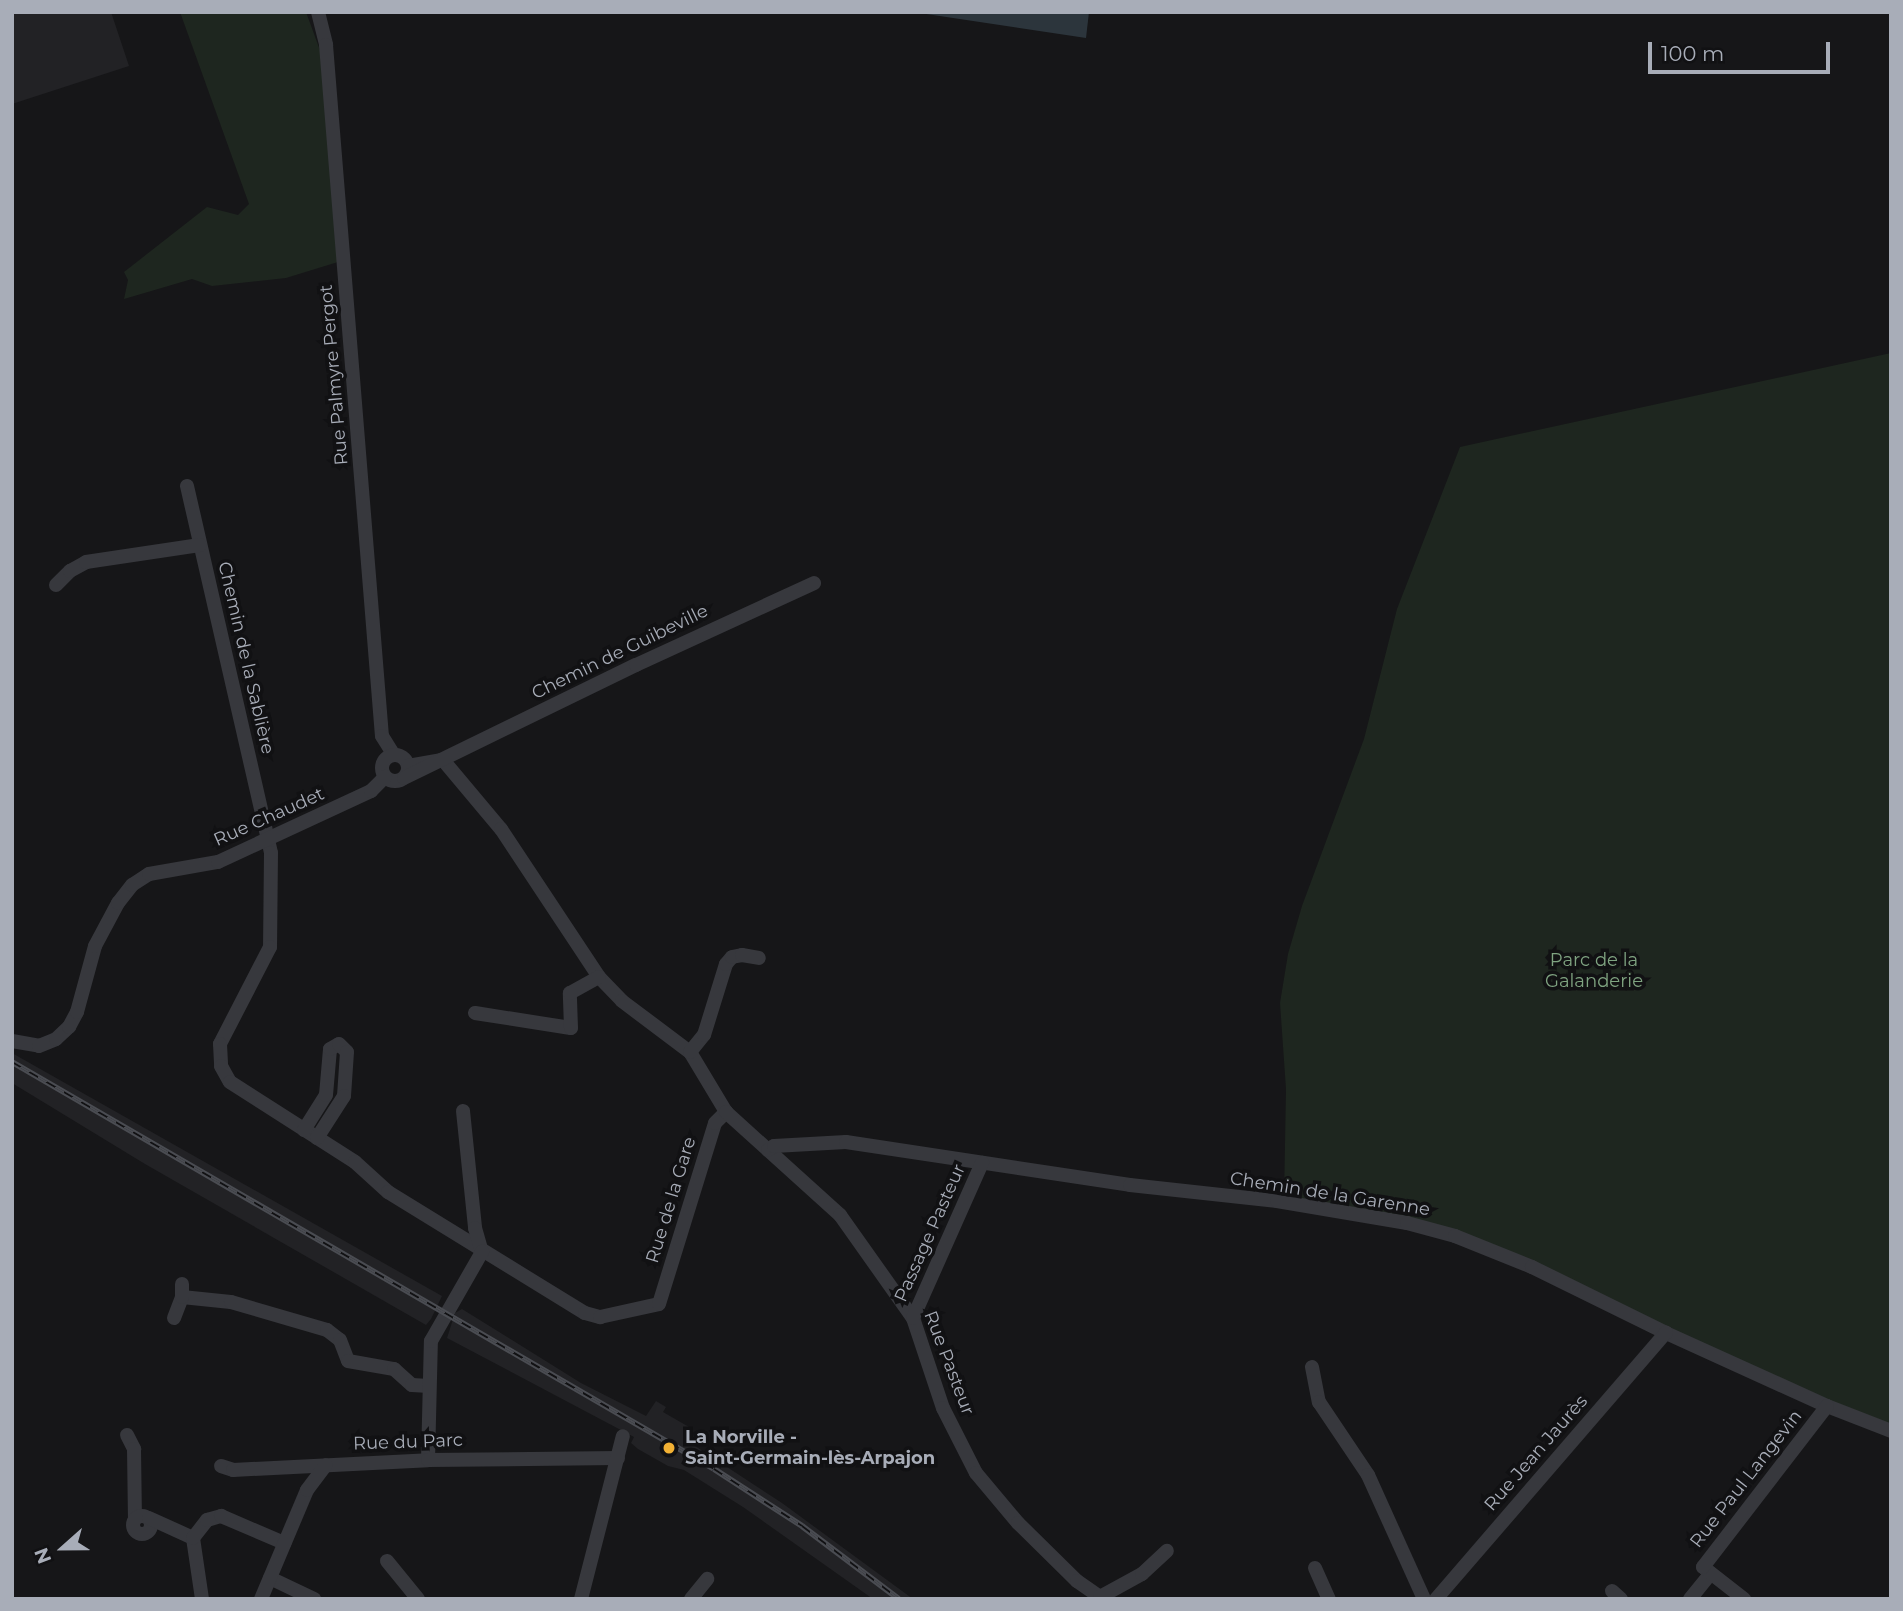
<!DOCTYPE html>
<html>
<head>
<meta charset="utf-8">
<style>
  body { margin:0 }
  #map { position:relative; width:1903px; height:1611px; overflow:hidden; background:#161618; font-family:Montserrat,sans-serif }
  div>[style] { position:absolute }
  .built>* { inset:0; background:#222225 }
  .green>* { inset:0; background:#1e261f }
  .water>* { inset:0; background:#2c353c }
  .minor>* { height:14px; margin:-7px; padding:0 7px; transform-origin:7px; border-radius:7px; background:#37383d }
  .minor>.ring { margin:-7px; padding:0; box-sizing:content-box; background:none; border:14px solid #37383d; border-radius:50% }
  .rail>* { height:6px; margin-top:-3px; transform-origin:0; background:repeating-linear-gradient(90deg,#111113 0 10px,#4a4c52 0 20px); box-sizing:border-box; border-block:2px solid #4a4c52 }
  .dots>* { width:19px; height:19px; translate:-50% -50%; box-sizing:border-box; border:4px solid #111113; border-radius:50% }
  span { translate:-50% -50%; white-space:nowrap; text-align:center; line-height:1.15; -webkit-text-stroke:7px #111113; paint-order:stroke }
  .street-label { font-size:18px; color:#a8adb8 }
  .park-label { font-size:18px; color:#7fa381 }
  .poi-label { font-size:18px; color:#a8adb8; font-weight:700 }
  .left { translate:0 -50%; text-align:left }
  .frame { position:absolute; inset:0; border:14px solid #a8adb8; pointer-events:none }
  .north { position:absolute; left:28px; top:1513px; width:70px; height:70px; -webkit-text-stroke:5px #111113; paint-order:stroke; rotate:249deg; font-size:19px; font-weight:700; line-height:28px; text-align:center; color:#a8adb8 }
  .north::after { content:''; display:block; margin:auto; width:24px; height:32px; background:#a8adb8; clip-path:polygon(50% 0,100% 100%,50% 72%,0 100%) }
  .scale { position:absolute; left:1648px; top:42px; width:182px; height:32px; box-sizing:border-box; border:4px solid #a8adb8; border-top:0; padding-left:9px; font-size:21px; line-height:24px; white-space:nowrap; color:#a8adb8; -webkit-text-stroke:5px #111113; paint-order:stroke }
</style>
</head>
<body>
<div id="map">
  <div class="built">
    <div style="clip-path:polygon(12px 12px,111px 12px,129px 66px,12px 104px)"></div>
    <div style="clip-path:polygon(12px 1053px,442px 1296px,431px 1319px,426px 1325px,145px 1164px,12px 1083px)"></div>
    <div style="clip-path:polygon(462px 1309px,581px 1383px,646px 1416px,656px 1401px,666px 1407px,663px 1412px,689px 1427px,684px 1437px,692px 1444px,782px 1503px,913px 1599px,873px 1599px,743px 1507px,684px 1470px,668px 1466px,638px 1449px,631px 1443px,634px 1437px,447px 1338px,455px 1313px)"></div>
  </div>
  <div class="green">
    <div style="clip-path:polygon(180px 12px,306px 12px,321px 53px,338px 262px,286px 278px,212px 286px,192px 279px,124px 299px,128px 280px,124px 272px,207px 207px,238px 215px,249px 204px)"></div>
    <div style="clip-path:polygon(1891px 353px,1891px 1430px,1455px 1235px,1284px 1199px,1286px 1089px,1280px 1003px,1288px 954px,1302px 906px,1364px 739px,1397px 609px,1460px 447px)"></div>
  </div>
  <div class="water">
    <div style="clip-path:polygon(913px 12px,1089px 12px,1086px 38px)"></div>
  </div>
  <div class="minor">
    <div style="left:318px;top:12px;width:34px;rotate:76deg"></div>
    <div style="left:326px;top:45px;width:693px;rotate:85.37deg"></div>
    <div style="left:382px;top:736px;width:22px;rotate:58deg"></div>
    <div style="left:187px;top:486px;width:376px;rotate:77.1deg"></div>
    <div style="left:271px;top:853px;width:94px;rotate:90.6deg"></div>
    <div style="left:270px;top:947px;width:109px;rotate:117.3deg"></div>
    <div style="left:220px;top:1044px;width:22px;rotate:87deg"></div>
    <div style="left:221px;top:1066px;width:18px;rotate:61deg"></div>
    <div style="left:230px;top:1082px;width:148px;rotate:32.6deg"></div>
    <div style="left:355px;top:1162px;width:45px;rotate:42.3deg"></div>
    <div style="left:388px;top:1192px;width:231px;rotate:31.6deg"></div>
    <div style="left:585px;top:1313px;width:16px;rotate:15deg"></div>
    <div style="left:600px;top:1317px;width:60px;rotate:-12.4deg"></div>
    <div style="left:659px;top:1304px;width:189px;rotate:-72.8deg"></div>
    <div style="left:715px;top:1123px;width:16px;rotate:-45deg"></div>
    <div style="left:56px;top:585px;width:20px;rotate:-45deg"></div>
    <div style="left:70px;top:571px;width:18px;rotate:-29deg"></div>
    <div style="left:86px;top:562px;width:115px;rotate:-8.5deg"></div>
    <div class="ring" style="left:382px;top:755px;width:12px;height:12px"></div>
    <div style="left:408px;top:766px;width:36px;rotate:-10deg"></div>
    <div style="left:443px;top:760px;width:90px;rotate:50deg"></div>
    <div style="left:501px;top:829px;width:178px;rotate:56.5deg"></div>
    <div style="left:599px;top:977px;width:33px;rotate:46deg"></div>
    <div style="left:622px;top:1001px;width:85px;rotate:36.9deg"></div>
    <div style="left:690px;top:1052px;width:70px;rotate:59deg"></div>
    <div style="left:726px;top:1112px;width:154px;rotate:42.1deg"></div>
    <div style="left:840px;top:1215px;width:126px;rotate:54.7deg"></div>
    <div style="left:913px;top:1318px;width:95px;rotate:71.6deg"></div>
    <div style="left:943px;top:1408px;width:73px;rotate:63.1deg"></div>
    <div style="left:976px;top:1473px;width:65px;rotate:50deg"></div>
    <div style="left:1018px;top:1523px;width:83px;rotate:44.5deg"></div>
    <div style="left:1077px;top:1581px;width:32px;rotate:35deg"></div>
    <div style="left:404px;top:778px;width:258px;rotate:-26deg"></div>
    <div style="left:636px;top:665px;width:196px;rotate:-24.7deg"></div>
    <div style="left:475px;top:1013px;width:97px;rotate:8.9deg"></div>
    <div style="left:571px;top:1028px;width:35px;rotate:-92deg"></div>
    <div style="left:570px;top:993px;width:33px;rotate:-29deg"></div>
    <div style="left:12px;top:1041px;width:27px;rotate:10deg"></div>
    <div style="left:39px;top:1046px;width:18px;rotate:-22deg"></div>
    <div style="left:56px;top:1039px;width:18px;rotate:-43deg"></div>
    <div style="left:69px;top:1027px;width:17px;rotate:-62deg"></div>
    <div style="left:77px;top:1012px;width:68px;rotate:-74.7deg"></div>
    <div style="left:95px;top:946px;width:49px;rotate:-61.9deg"></div>
    <div style="left:118px;top:903px;width:23px;rotate:-52deg"></div>
    <div style="left:132px;top:885px;width:20px;rotate:-33deg"></div>
    <div style="left:149px;top:874px;width:70px;rotate:-9.9deg"></div>
    <div style="left:218px;top:862px;width:169px;rotate:-24.9deg"></div>
    <div style="left:371px;top:791px;width:20px;rotate:-45deg"></div>
    <div style="left:690px;top:1052px;width:22px;rotate:-51deg"></div>
    <div style="left:704px;top:1035px;width:74px;rotate:-72.8deg"></div>
    <div style="left:726px;top:964px;width:9px;rotate:-49deg"></div>
    <div style="left:732px;top:957px;width:10px;rotate:-11deg"></div>
    <div style="left:742px;top:955px;width:17px;rotate:10deg"></div>
    <div style="left:463px;top:1111px;width:118px;rotate:84.1deg"></div>
    <div style="left:475px;top:1228px;width:25px;rotate:74deg"></div>
    <div style="left:304px;top:1130px;width:41px;rotate:-57.8deg"></div>
    <div style="left:326px;top:1095px;width:46px;rotate:-85deg"></div>
    <div style="left:330px;top:1049px;width:10px;rotate:-29deg"></div>
    <div style="left:339px;top:1044px;width:11px;rotate:45deg"></div>
    <div style="left:347px;top:1052px;width:44px;rotate:93.9deg"></div>
    <div style="left:344px;top:1096px;width:50px;rotate:122.7deg"></div>
    <div style="left:768px;top:1150px;width:7px;rotate:-34deg"></div>
    <div style="left:774px;top:1146px;width:72px;rotate:-3.2deg"></div>
    <div style="left:846px;top:1142px;width:287px;rotate:8.6deg"></div>
    <div style="left:1130px;top:1185px;width:148px;rotate:6.2deg"></div>
    <div style="left:1277px;top:1201px;width:132px;rotate:9.6deg"></div>
    <div style="left:1407px;top:1223px;width:50px;rotate:15.2deg"></div>
    <div style="left:1455px;top:1236px;width:83px;rotate:21.9deg"></div>
    <div style="left:1532px;top:1267px;width:149px;rotate:26.2deg"></div>
    <div style="left:1666px;top:1333px;width:177px;rotate:24.4deg"></div>
    <div style="left:1827px;top:1406px;width:69px;rotate:21.3deg"></div>
    <div style="left:182px;top:1297px;width:49px;rotate:5.8deg"></div>
    <div style="left:231px;top:1302px;width:100px;rotate:16.3deg"></div>
    <div style="left:327px;top:1330px;width:16px;rotate:38deg"></div>
    <div style="left:340px;top:1340px;width:22px;rotate:69deg"></div>
    <div style="left:348px;top:1361px;width:47px;rotate:9.9deg"></div>
    <div style="left:394px;top:1369px;width:24px;rotate:42deg"></div>
    <div style="left:412px;top:1385px;width:17px;rotate:3deg"></div>
    <div style="left:174px;top:1318px;width:22px;rotate:-69deg"></div>
    <div style="left:182px;top:1297px;width:13px;rotate:-90deg"></div>
    <div style="left:913px;top:1318px;width:170px;rotate:-66deg"></div>
    <div style="left:1312px;top:1367px;width:36px;rotate:79deg"></div>
    <div style="left:1319px;top:1402px;width:88px;rotate:56.1deg"></div>
    <div style="left:1368px;top:1475px;width:136px;rotate:65.7deg"></div>
    <div style="left:127px;top:1435px;width:16px;rotate:63deg"></div>
    <div style="left:134px;top:1449px;width:70px;rotate:89.2deg"></div>
    <div style="left:428px;top:1460px;width:119px;rotate:-88.6deg"></div>
    <div style="left:431px;top:1341px;width:103px;rotate:-60.2deg"></div>
    <div style="left:221px;top:1466px;width:13px;rotate:18deg"></div>
    <div style="left:233px;top:1470px;width:195px;rotate:-2.9deg"></div>
    <div style="left:428px;top:1460px;width:190px;rotate:-0.6deg"></div>
    <div class="ring" style="left:133px;top:1516px;width:4px;height:4px"></div>
    <div style="left:149px;top:1518px;width:48px;rotate:24.4deg"></div>
    <div style="left:193px;top:1538px;width:62px;rotate:81.6deg"></div>
    <div style="left:193px;top:1538px;width:23px;rotate:-52deg"></div>
    <div style="left:207px;top:1520px;width:15px;rotate:-16deg"></div>
    <div style="left:221px;top:1516px;width:69px;rotate:23.2deg"></div>
    <div style="left:387px;top:1561px;width:49px;rotate:50.8deg"></div>
    <div style="left:1315px;top:1568px;width:34px;rotate:66deg"></div>
    <div style="left:270px;top:1578px;width:49px;rotate:25.5deg"></div>
    <div style="left:1612px;top:1591px;width:12px;rotate:42deg"></div>
    <div style="left:1100px;top:1597px;width:48px;rotate:-28.7deg"></div>
    <div style="left:1142px;top:1574px;width:34px;rotate:-43deg"></div>
    <div style="left:261px;top:1599px;width:118px;rotate:-67.1deg"></div>
    <div style="left:307px;top:1490px;width:31px;rotate:-53deg"></div>
    <div style="left:581px;top:1599px;width:168px;rotate:-75.6deg"></div>
    <div style="left:691px;top:1599px;width:26px;rotate:-51deg"></div>
    <div style="left:1436px;top:1599px;width:352px;rotate:-49.2deg"></div>
    <div style="left:1690px;top:1599px;width:33px;rotate:-51deg"></div>
    <div style="left:1744px;top:1599px;width:52px;rotate:-142deg"></div>
    <div style="left:1703px;top:1567px;width:203px;rotate:-52.4deg"></div>
  </div>
  <div class="rail">
    <div style="left:12px;top:1062px;width:811px;rotate:30.1deg"></div>
    <div style="left:714px;top:1469px;width:105px;rotate:32.9deg"></div>
    <div style="left:802px;top:1526px;width:121px;rotate:37deg"></div>
  </div>
  <div class="dots">
    <div style="left:669px;top:1448px;background:#f2b134"></div>
  </div>
  <div class="street-label">
    <span style="left:334px;top:375px;rotate:-95deg">Rue Palmyre Pergot</span>
    <span style="left:620px;top:652px;rotate:-26deg">Chemin de Guibeville</span>
    <span style="left:246px;top:658px;rotate:77deg">Chemin de la Sablière</span>
    <span style="left:269px;top:817px;rotate:-24deg">Rue Chaudet</span>
    <span style="left:1330px;top:1194px;rotate:9deg">Chemin de la Garenne</span>
    <span style="left:671px;top:1200px;rotate:-73deg">Rue de la Gare</span>
    <span style="left:930px;top:1233px;rotate:-66deg">Passage Pasteur</span>
    <span style="left:949px;top:1363px;rotate:69deg">Rue Pasteur</span>
    <span style="left:408px;top:1442px;rotate:-2deg">Rue du Parc</span>
    <span style="left:1536px;top:1453px;rotate:-49deg">Rue Jean Jaurès</span>
    <span style="left:1746px;top:1479px;rotate:-52deg">Rue Paul Langevin</span>
  </div>
  <div class="park-label">
    <span style="left:1594px;top:971px">Parc de la<br>Galanderie</span>
  </div>
  <div class="poi-label">
    <span class="left" style="left:685px;top:1448px">La Norville -<br>Saint-Germain-lès-Arpajon</span>
  </div>
  <div class="frame"></div>
  <div class="north">N</div>
  <div class="scale">100 m</div>
</div>
</body>
</html>
